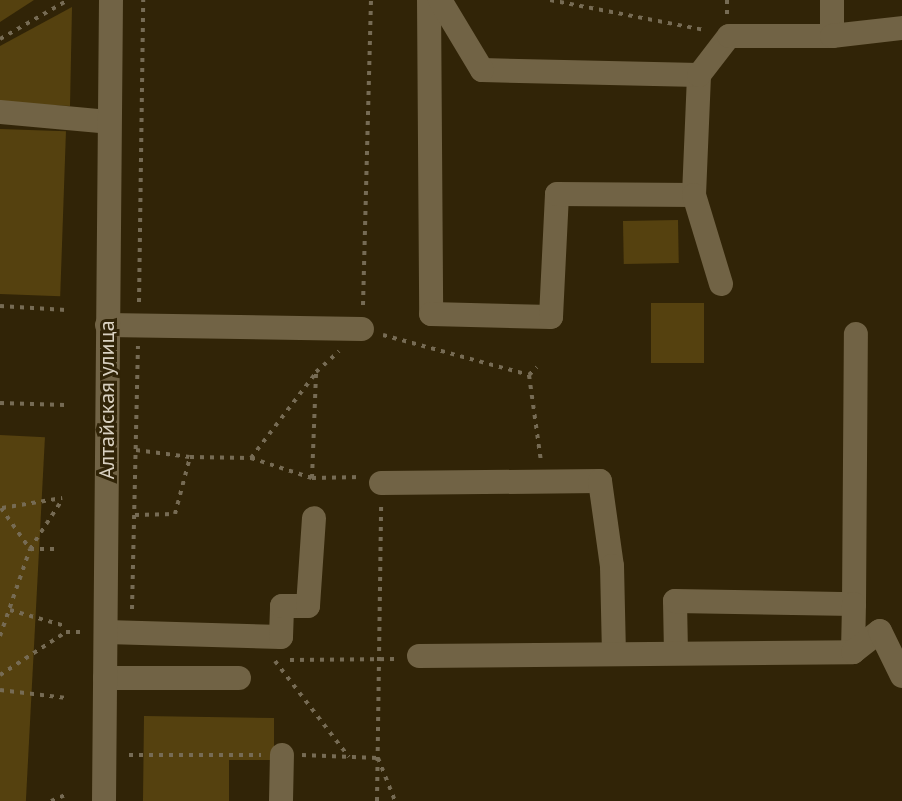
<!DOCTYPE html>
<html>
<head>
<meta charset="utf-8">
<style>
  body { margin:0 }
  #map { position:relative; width:902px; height:801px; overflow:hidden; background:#312407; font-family:"PT Sans",sans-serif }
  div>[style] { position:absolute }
  .green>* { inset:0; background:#55410f; transform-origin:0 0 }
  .path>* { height:4px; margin-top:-2px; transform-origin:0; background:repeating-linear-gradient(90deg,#766b54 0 4px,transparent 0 10px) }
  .minor>* { height:24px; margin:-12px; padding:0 12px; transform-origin:12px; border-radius:12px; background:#716345 }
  span { translate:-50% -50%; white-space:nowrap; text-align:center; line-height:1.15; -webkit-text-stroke:6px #312407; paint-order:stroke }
  .street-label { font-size:22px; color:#d9d1c1 }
</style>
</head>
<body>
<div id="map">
  <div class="green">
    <div style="clip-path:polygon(0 0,34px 0,0 22px)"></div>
    <div style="clip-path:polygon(72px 7px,70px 106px,0 103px,0 46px)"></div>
    <div style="left:0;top:129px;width:66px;height:165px;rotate:2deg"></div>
    <div style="left:678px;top:220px;width:43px;height:55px;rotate:89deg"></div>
    <div style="left:704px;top:303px;width:60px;height:53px;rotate:90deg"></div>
    <div style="left:0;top:435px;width:45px;height:366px;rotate:3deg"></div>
    <div style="clip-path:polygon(144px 716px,274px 718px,274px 760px,229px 760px,229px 801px,143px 801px)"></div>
  </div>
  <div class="path">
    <div style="left:550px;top:0;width:158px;rotate:11deg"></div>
    <div style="left:727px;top:0;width:16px;rotate:90deg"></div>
    <div style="left:0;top:39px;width:78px;rotate:-29.8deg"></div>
    <div style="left:139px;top:302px;width:302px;rotate:-89.2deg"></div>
    <div style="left:363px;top:305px;width:305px;rotate:-88.5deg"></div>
    <div style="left:0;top:306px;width:66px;rotate:3.5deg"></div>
    <div style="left:383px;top:335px;width:151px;rotate:15.3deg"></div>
    <div style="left:529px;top:375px;width:87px;rotate:82.1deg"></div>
    <div style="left:529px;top:375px;width:11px;rotate:-45deg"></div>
    <div style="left:0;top:403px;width:65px;rotate:1.8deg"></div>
    <div style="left:136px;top:450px;width:54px;rotate:7.4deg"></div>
    <div style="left:251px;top:458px;width:106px;rotate:-52.7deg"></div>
    <div style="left:312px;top:478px;width:106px;rotate:-87.8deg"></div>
    <div style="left:316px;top:372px;width:31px;rotate:-42deg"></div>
    <div style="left:1px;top:508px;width:50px;rotate:54.7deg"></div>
    <div style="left:30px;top:549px;width:30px"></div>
    <div style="left:2px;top:508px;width:61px;rotate:-9.5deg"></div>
    <div style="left:135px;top:515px;width:40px;rotate:-1.4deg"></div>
    <div style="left:175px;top:514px;width:59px;rotate:-75.3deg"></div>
    <div style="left:190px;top:457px;width:61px;rotate:0.9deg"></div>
    <div style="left:251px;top:458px;width:64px;rotate:18.2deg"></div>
    <div style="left:312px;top:478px;width:50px;rotate:-1.1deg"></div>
    <div style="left:132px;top:609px;width:263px;rotate:-88.7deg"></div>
    <div style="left:10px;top:610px;width:57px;rotate:16.2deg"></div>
    <div style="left:0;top:636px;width:92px;rotate:-71deg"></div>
    <div style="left:30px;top:549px;width:59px;rotate:-56.9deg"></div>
    <div style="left:290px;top:660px;width:107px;rotate:-0.5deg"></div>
    <div style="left:275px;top:661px;width:121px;rotate:52.4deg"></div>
    <div style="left:0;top:675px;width:79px;rotate:-33.1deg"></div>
    <div style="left:66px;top:632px;width:17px"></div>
    <div style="left:0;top:690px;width:67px;rotate:6.8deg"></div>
    <div style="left:129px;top:755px;width:132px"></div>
    <div style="left:302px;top:755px;width:76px;rotate:2.3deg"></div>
    <div style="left:378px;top:758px;width:46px;rotate:68.4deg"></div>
    <div style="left:51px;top:801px;width:15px;rotate:-23deg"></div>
    <div style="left:377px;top:801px;width:298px;rotate:-89.2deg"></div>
  </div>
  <div class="minor">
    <div style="left:429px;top:0;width:314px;rotate:89.6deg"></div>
    <div style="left:431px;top:314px;width:120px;rotate:1.4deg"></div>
    <div style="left:551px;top:317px;width:123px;rotate:-87.2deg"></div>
    <div style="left:557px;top:194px;width:137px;rotate:0.4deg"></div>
    <div style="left:694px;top:195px;width:120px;rotate:-87.6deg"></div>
    <div style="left:699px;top:75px;width:217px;rotate:-178.7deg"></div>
    <div style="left:482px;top:70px;width:82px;rotate:-121deg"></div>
    <div style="left:832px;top:0;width:36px;rotate:90deg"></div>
    <div style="left:699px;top:75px;width:49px;rotate:-52.4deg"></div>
    <div style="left:729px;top:36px;width:103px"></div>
    <div style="left:832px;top:36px;width:70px;rotate:-6.5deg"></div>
    <div style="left:0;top:112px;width:109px;rotate:5.2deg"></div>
    <div style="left:694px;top:195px;width:93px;rotate:73.1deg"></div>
    <div style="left:107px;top:325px;width:255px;rotate:0.9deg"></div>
    <div style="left:381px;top:483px;width:219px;rotate:-0.5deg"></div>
    <div style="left:600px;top:481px;width:86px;rotate:82deg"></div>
    <div style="left:612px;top:566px;width:88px;rotate:88.7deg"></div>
    <div style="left:854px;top:604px;width:270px;rotate:-89.6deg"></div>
    <div style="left:106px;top:632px;width:175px;rotate:1.6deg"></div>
    <div style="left:281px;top:637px;width:31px;rotate:-88deg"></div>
    <div style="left:282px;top:606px;width:26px"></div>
    <div style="left:308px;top:606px;width:88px;rotate:-86.1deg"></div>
    <div style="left:676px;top:653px;width:52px;rotate:-91.1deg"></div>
    <div style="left:675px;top:601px;width:179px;rotate:1deg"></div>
    <div style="left:854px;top:604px;width:48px;rotate:91.2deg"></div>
    <div style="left:419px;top:656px;width:434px;rotate:-0.5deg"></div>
    <div style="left:853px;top:652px;width:34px;rotate:-38deg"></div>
    <div style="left:880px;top:631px;width:50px;rotate:63.9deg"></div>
    <div style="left:105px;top:678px;width:134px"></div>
    <div style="left:104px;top:801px;width:801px;rotate:-89.5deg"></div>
    <div style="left:281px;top:801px;width:46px;rotate:-88.8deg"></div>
  </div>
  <div class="street-label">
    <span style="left:107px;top:400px;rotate:-90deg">Алтайская улица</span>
  </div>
</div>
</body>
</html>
